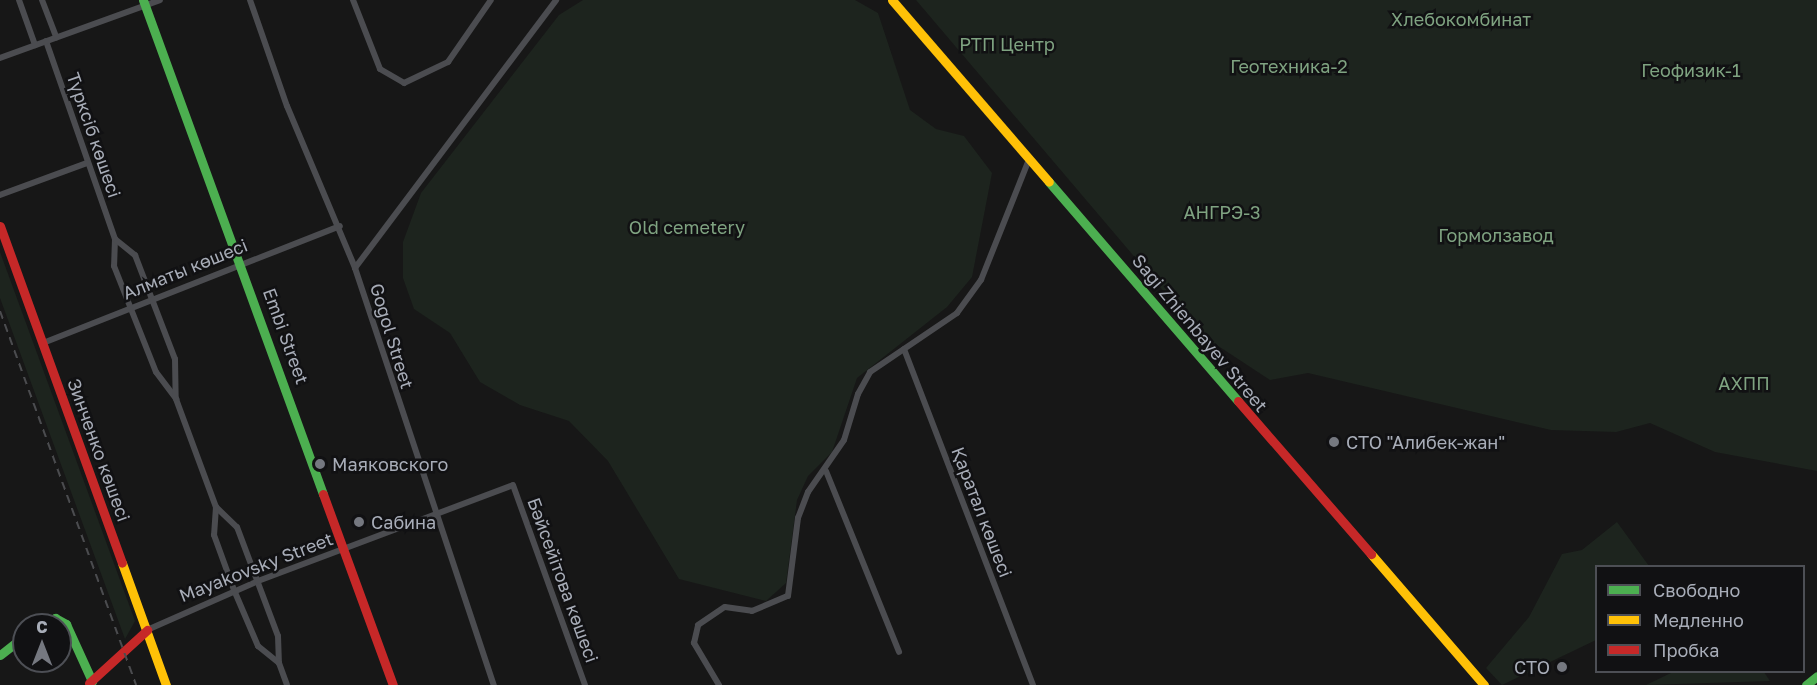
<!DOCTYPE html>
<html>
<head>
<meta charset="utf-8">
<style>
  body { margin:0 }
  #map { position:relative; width:1817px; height:685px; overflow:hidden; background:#171717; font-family:"Golos Text",sans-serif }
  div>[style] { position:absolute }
  .green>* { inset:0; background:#1d241e }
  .street>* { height:6px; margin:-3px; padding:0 3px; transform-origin:3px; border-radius:3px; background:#4b4c50 }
  .fast>* { height:9px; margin:-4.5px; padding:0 4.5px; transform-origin:4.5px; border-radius:4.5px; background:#4caf50 }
  .slow>* { height:9px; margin:-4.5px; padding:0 4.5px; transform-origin:4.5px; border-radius:4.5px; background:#ffc107 }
  .jam>* { height:9px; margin:-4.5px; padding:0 4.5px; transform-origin:4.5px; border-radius:4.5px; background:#c62828 }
  .rail>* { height:2px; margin-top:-1px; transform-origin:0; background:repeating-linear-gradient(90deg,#4b4c4f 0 8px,transparent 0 14px) }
  .dots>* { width:16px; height:16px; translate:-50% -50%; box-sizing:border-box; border:3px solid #111113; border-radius:50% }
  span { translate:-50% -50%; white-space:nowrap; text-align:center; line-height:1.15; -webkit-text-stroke:5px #111113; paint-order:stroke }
  .park-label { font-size:18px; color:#7fa381 }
  .street-label { font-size:18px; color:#a8adb8 }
  .poi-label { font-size:18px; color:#a8adb8 }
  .left { translate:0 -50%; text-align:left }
  .right { translate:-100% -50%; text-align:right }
  .legend { position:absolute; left:1595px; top:565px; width:210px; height:108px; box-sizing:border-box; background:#111113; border:2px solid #4d4f55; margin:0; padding:8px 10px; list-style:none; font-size:18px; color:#a8adb8 }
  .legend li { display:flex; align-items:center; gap:12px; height:30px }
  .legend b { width:30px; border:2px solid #4d4f55 }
  .north { position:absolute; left:12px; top:613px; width:60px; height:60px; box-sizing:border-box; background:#111113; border:2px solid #4d4f55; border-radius:50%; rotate:0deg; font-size:16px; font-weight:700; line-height:24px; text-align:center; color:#a8adb8 }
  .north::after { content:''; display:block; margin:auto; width:21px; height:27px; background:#757880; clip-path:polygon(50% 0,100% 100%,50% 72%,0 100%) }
</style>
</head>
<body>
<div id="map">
  <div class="green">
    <div style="clip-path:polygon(583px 0,855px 0,878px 13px,910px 110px,936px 129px,964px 136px,992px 173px,972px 277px,947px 307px,857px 378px,832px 452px,808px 476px,797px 500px,786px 583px,766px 601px,679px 579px,608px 461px,569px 421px,520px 405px,480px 382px,450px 333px,414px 309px,403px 278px,403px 242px,421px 193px,559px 15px)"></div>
    <div style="clip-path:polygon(916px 0,1817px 0,1817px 471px,1715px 452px,1650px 423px,1616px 432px,1551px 430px,1308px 373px,1270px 380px,1200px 334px)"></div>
    <div style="clip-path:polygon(0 252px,135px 621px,125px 639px,0 298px)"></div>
    <div style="clip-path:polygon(1617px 522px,1649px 566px,1596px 566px,1596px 640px,1502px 685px,1486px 668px,1529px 617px,1562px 554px,1582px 550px)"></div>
    <div style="clip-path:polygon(1673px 672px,1764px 672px,1770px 681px,1646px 685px)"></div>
  </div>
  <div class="street">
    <div style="left:19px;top:0;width:48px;rotate:70.4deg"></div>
    <div style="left:42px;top:0;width:40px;rotate:69deg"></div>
    <div style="left:250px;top:0;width:112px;rotate:70.8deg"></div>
    <div style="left:287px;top:106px;width:176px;rotate:67.2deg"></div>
    <div style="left:355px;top:268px;width:440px;rotate:71.6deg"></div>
    <div style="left:353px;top:0;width:74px;rotate:68.6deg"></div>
    <div style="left:380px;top:69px;width:28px;rotate:30deg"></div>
    <div style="left:404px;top:83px;width:49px;rotate:-25.5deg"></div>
    <div style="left:448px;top:62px;width:75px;rotate:-55.3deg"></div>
    <div style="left:46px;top:41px;width:210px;rotate:70.8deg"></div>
    <div style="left:115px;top:239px;width:27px;rotate:92deg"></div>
    <div style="left:114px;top:266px;width:114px;rotate:68.4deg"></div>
    <div style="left:156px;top:372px;width:34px;rotate:53deg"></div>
    <div style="left:176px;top:399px;width:115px;rotate:69.7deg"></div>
    <div style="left:216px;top:507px;width:29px;rotate:44deg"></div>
    <div style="left:237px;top:527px;width:116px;rotate:69.4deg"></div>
    <div style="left:278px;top:636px;width:27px;rotate:88deg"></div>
    <div style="left:279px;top:663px;width:23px;rotate:70deg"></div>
    <div style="left:0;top:58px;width:170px;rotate:-19.9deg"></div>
    <div style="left:0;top:195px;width:93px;rotate:-20.2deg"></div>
    <div style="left:115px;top:239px;width:26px;rotate:39deg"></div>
    <div style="left:135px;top:255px;width:111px;rotate:69deg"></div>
    <div style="left:175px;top:359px;width:39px;rotate:89deg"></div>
    <div style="left:355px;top:268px;width:335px;rotate:-53.1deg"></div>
    <div style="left:43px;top:343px;width:319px;rotate:-21.5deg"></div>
    <div style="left:904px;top:349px;width:360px;rotate:69deg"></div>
    <div style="left:826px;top:471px;width:195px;rotate:68deg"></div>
    <div style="left:216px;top:507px;width:28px;rotate:94deg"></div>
    <div style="left:214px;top:535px;width:59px;rotate:70deg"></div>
    <div style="left:234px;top:590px;width:61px;rotate:66.8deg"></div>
    <div style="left:258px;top:646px;width:27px;rotate:39deg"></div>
    <div style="left:147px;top:630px;width:121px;rotate:-23.8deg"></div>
    <div style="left:258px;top:581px;width:272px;rotate:-20.6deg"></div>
    <div style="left:513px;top:485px;width:213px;rotate:70.2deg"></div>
    <div style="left:719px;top:685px;width:49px;rotate:-120.8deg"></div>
    <div style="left:694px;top:643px;width:18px;rotate:-77deg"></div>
    <div style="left:698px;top:625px;width:32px;rotate:-34deg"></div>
    <div style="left:725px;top:607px;width:27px;rotate:8deg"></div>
    <div style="left:752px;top:611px;width:39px;rotate:-23deg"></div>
    <div style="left:788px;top:596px;width:79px;rotate:-82.7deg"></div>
    <div style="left:798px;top:518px;width:28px;rotate:-69deg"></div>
    <div style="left:808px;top:492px;width:63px;rotate:-55.3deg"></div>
    <div style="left:844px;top:440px;width:48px;rotate:-73.1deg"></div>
    <div style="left:858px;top:394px;width:25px;rotate:-61deg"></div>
    <div style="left:870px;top:372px;width:105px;rotate:-34.1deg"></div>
    <div style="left:957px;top:313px;width:41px;rotate:-54deg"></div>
    <div style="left:981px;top:280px;width:127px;rotate:-68.3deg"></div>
  </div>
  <div class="fast">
    <div style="left:143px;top:0;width:526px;rotate:69.98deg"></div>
    <div style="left:1049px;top:182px;width:289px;rotate:49.2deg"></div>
    <div style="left:40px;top:625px;width:17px;rotate:-25deg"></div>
    <div style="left:55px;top:618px;width:13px;rotate:29deg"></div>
    <div style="left:66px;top:624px;width:63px;rotate:65.5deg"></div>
    <div style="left:0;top:655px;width:31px;rotate:-38deg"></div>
    <div style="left:1806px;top:685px;width:14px;rotate:-39deg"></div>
  </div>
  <div class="slow">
    <div style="left:892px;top:0;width:240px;rotate:49.2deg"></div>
    <div style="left:1371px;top:554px;width:173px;rotate:49.2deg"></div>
    <div style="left:122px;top:563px;width:130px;rotate:70.2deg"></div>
  </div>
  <div class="jam">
    <div style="left:0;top:226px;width:358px;rotate:70.1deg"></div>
    <div style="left:1238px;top:401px;width:203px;rotate:49deg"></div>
    <div style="left:323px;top:494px;width:203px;rotate:69.9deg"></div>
    <div style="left:89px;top:683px;width:79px;rotate:-42.4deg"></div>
  </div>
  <div class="rail">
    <div style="left:0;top:311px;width:398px;rotate:70deg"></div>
  </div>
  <div class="dots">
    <div style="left:1334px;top:442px;background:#757880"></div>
    <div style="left:320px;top:464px;background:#757880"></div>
    <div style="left:359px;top:522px;background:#757880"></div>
    <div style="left:1562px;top:667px;background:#757880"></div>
  </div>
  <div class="park-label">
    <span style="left:1461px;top:19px">Хлебокомбинат</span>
    <span style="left:1007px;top:44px">РТП Центр</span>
    <span style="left:1289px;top:66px">Геотехника-2</span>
    <span style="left:1691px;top:70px">Геофизик-1</span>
    <span style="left:1222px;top:212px">АНГРЭ-3</span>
    <span style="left:687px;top:227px">Old cemetery</span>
    <span style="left:1496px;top:235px">Гормолзавод</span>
    <span style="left:1744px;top:383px">АХПП</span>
  </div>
  <div class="street-label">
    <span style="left:94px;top:135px;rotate:71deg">Түрксіб көшесі</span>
    <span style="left:185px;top:269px;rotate:-22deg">Алматы көшесі</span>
    <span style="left:1200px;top:333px;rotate:50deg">Sagi Zhienbayev Street</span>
    <span style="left:286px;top:336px;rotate:70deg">Embi Street</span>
    <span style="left:392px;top:336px;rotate:73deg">Gogol Street</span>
    <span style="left:99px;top:450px;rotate:70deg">Зинченко көшесі</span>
    <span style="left:982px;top:512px;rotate:69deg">Қаратал көшесі</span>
    <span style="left:256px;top:567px;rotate:-21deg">Mayakovsky Street</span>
    <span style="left:563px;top:580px;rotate:70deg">Бәйсейітова көшесі</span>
  </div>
  <div class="poi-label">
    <span class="left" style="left:1346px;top:442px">СТО "Алибек-жан"</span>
    <span class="left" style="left:332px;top:464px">Маяковского</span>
    <span class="left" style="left:371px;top:522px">Сабина</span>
    <span class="right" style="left:1550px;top:667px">СТО</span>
  </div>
  <ul class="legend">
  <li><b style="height:8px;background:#4caf50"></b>Свободно</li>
  <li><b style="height:8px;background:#ffc107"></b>Медленно</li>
  <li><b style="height:8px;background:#c62828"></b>Пробка</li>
  </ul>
  <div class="north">С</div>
</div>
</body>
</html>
